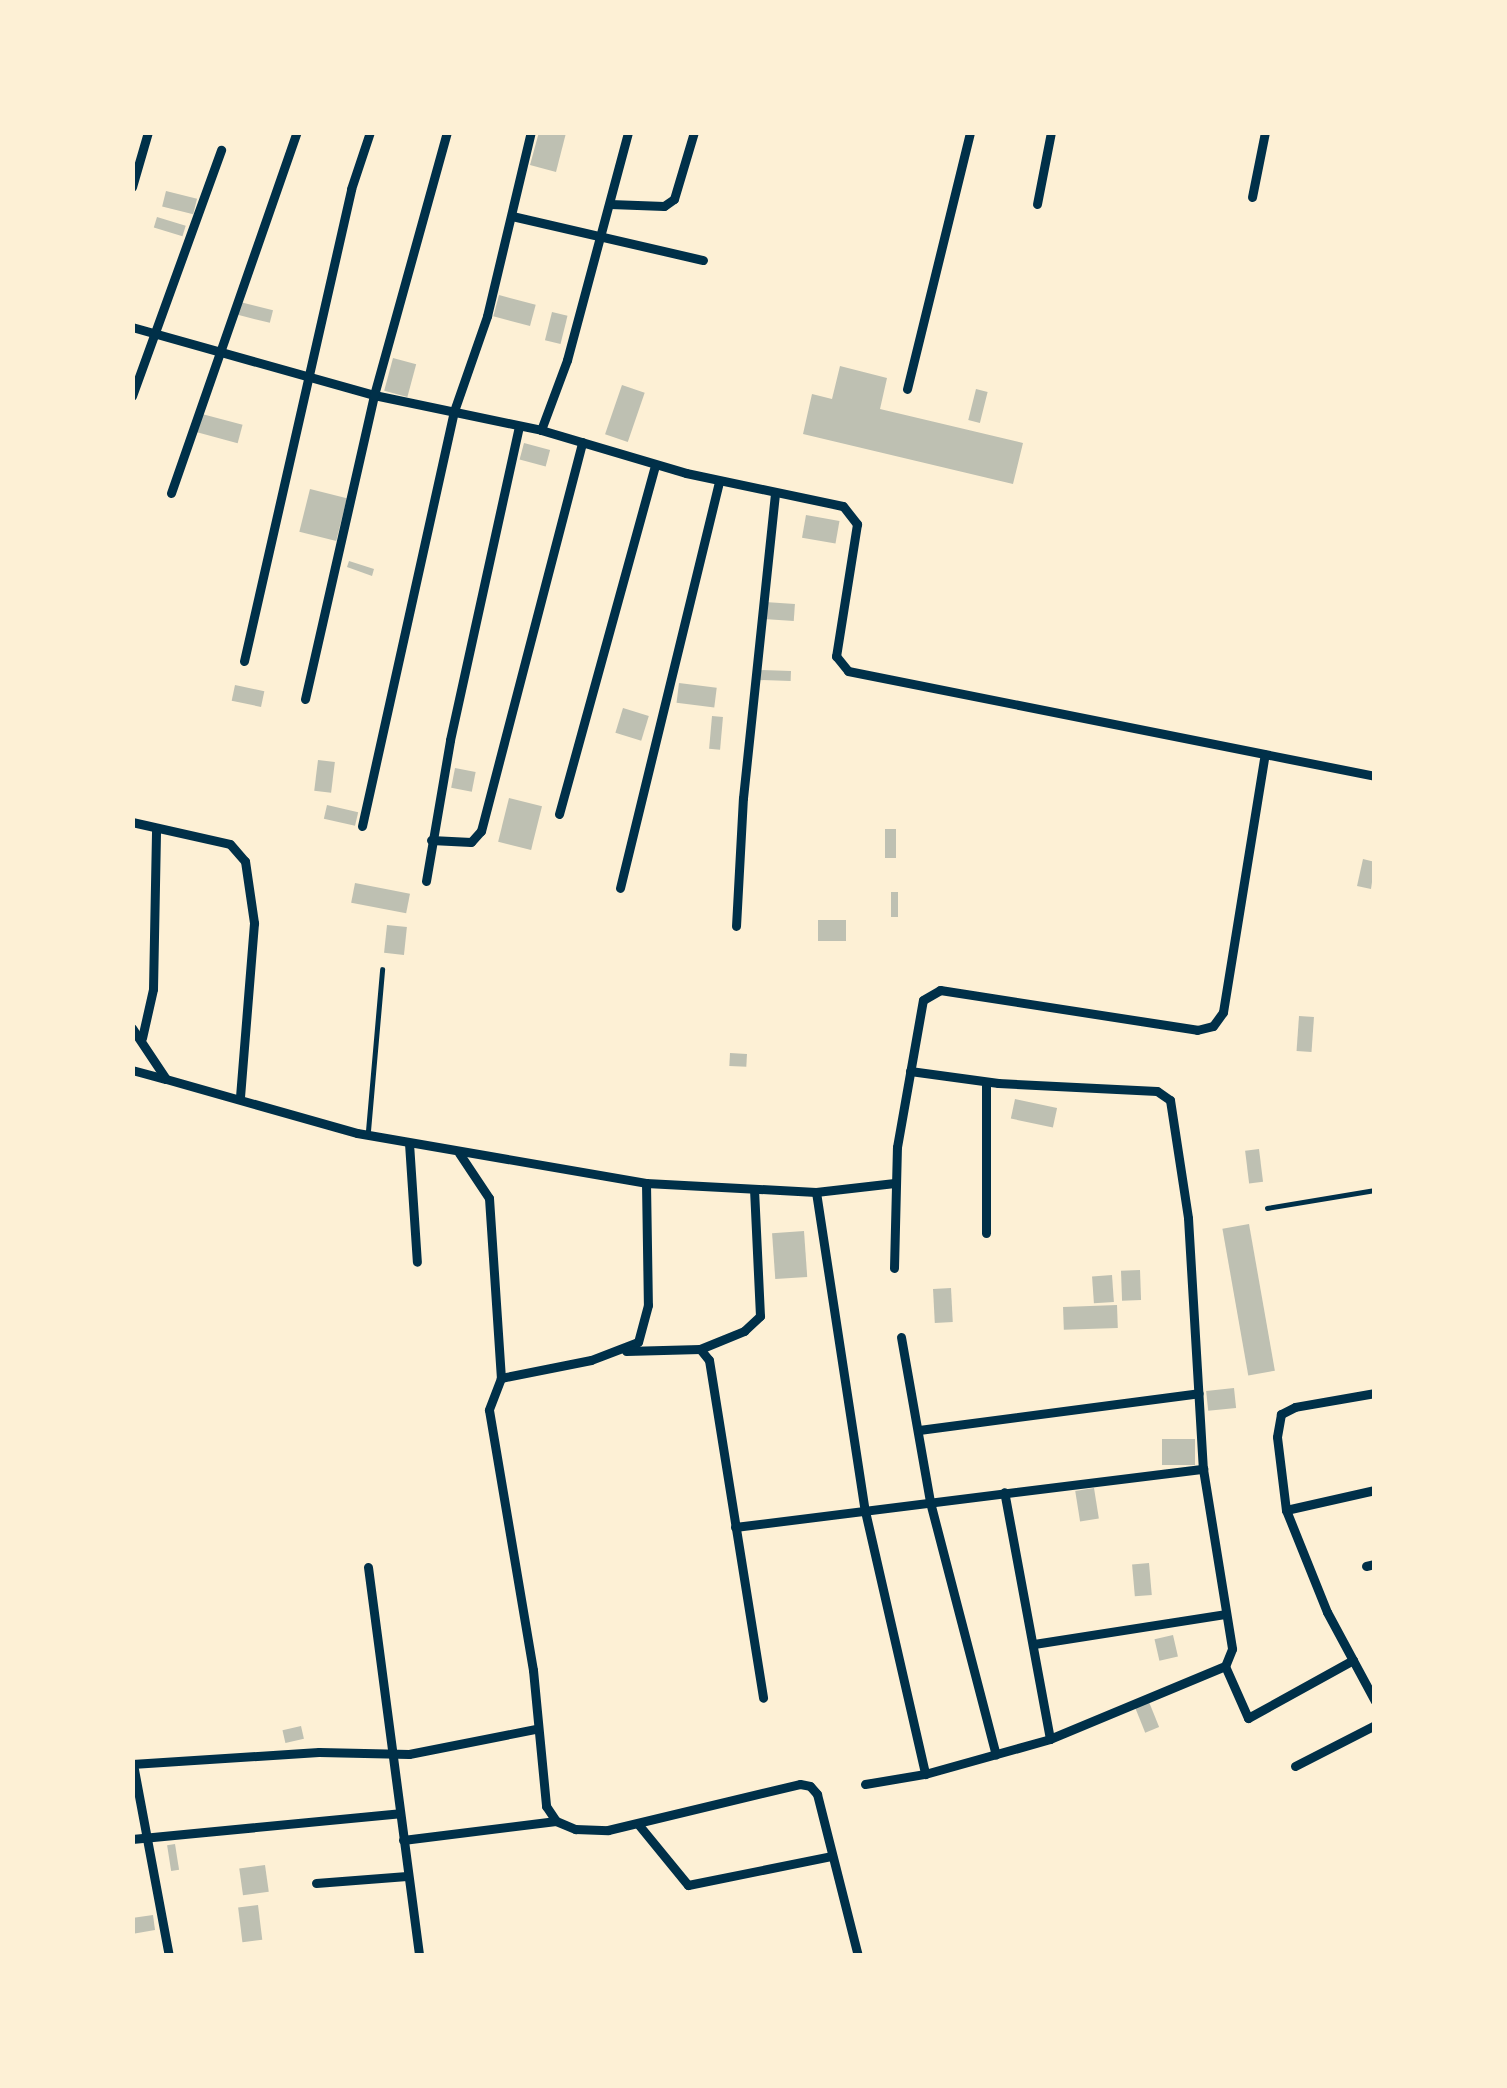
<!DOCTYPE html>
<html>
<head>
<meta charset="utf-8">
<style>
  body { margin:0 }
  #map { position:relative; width:1507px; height:2088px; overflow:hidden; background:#fdf0d5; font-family:"IBM Plex Sans",sans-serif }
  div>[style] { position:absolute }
  .building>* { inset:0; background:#bec0b2; transform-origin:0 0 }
  .service>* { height:4.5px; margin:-2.25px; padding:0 2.25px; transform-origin:2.25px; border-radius:2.25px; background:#003049 }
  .minor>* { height:9px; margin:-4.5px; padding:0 4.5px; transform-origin:4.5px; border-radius:4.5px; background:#003049 }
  span { translate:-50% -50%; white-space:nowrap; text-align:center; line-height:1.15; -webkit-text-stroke:12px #fdf0d5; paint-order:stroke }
  .frame { position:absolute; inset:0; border:135px solid #fdf0d5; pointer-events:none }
</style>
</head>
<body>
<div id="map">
  <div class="building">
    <div style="clip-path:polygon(539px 132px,566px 133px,556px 172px,530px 165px)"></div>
    <div style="left:166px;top:191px;width:32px;height:16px;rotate:14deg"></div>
    <div style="left:157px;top:217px;width:30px;height:11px;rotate:17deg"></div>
    <div style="left:499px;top:295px;width:38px;height:22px;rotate:15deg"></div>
    <div style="left:240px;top:302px;width:34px;height:13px;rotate:14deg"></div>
    <div style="left:552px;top:312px;width:16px;height:29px;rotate:14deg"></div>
    <div style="left:393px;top:358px;width:24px;height:34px;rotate:15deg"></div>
    <div style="clip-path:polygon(840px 366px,887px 378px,880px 409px,1023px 443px,1013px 484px,803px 434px,812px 394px,832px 399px)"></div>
    <div style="left:622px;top:385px;width:24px;height:52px;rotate:19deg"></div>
    <div style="left:976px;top:389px;width:12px;height:32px;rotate:14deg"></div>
    <div style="left:202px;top:414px;width:42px;height:19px;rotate:15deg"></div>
    <div style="left:524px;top:443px;width:27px;height:17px;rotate:15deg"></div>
    <div style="left:310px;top:489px;width:38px;height:44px;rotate:14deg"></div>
    <div style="left:806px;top:515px;width:34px;height:23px;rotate:10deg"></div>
    <div style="clip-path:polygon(349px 561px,374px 569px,372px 576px,347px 567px)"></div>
    <div style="left:765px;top:602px;width:30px;height:17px;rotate:4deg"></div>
    <div style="left:759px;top:670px;width:32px;height:10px;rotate:2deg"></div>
    <div style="left:679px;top:683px;width:38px;height:20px;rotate:7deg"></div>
    <div style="left:235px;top:685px;width:30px;height:16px;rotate:12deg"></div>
    <div style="left:623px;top:708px;width:27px;height:26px;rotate:17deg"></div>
    <div style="left:712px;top:716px;width:11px;height:33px;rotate:5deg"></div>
    <div style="left:318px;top:760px;width:17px;height:31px;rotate:7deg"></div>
    <div style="left:455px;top:768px;width:21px;height:20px;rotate:11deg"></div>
    <div style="left:509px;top:798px;width:34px;height:45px;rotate:14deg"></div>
    <div style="left:327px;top:805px;width:32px;height:14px;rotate:13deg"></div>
    <div style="left:885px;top:829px;width:11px;height:29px"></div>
    <div style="clip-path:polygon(1363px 859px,1375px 862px,1371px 889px,1357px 886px)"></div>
    <div style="left:355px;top:883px;width:56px;height:20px;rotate:11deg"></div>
    <div style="left:891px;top:892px;width:7px;height:25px"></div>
    <div style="left:818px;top:920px;width:28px;height:21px"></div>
    <div style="left:387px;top:925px;width:20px;height:28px;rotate:6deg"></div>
    <div style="left:1299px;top:1016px;width:15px;height:35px;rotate:4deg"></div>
    <div style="left:730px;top:1053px;width:17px;height:13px;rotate:3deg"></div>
    <div style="left:1015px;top:1099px;width:43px;height:20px;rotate:12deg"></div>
    <div style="left:1259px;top:1149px;width:33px;height:14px;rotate:83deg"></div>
    <div style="left:1249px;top:1224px;width:149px;height:27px;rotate:80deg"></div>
    <div style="left:804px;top:1231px;width:46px;height:32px;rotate:86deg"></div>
    <div style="left:1140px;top:1270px;width:30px;height:19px;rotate:88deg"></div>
    <div style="left:1112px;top:1275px;width:27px;height:20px;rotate:86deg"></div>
    <div style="left:951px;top:1288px;width:34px;height:18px;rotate:87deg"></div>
    <div style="left:1117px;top:1305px;width:23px;height:54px;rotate:88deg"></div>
    <div style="left:1234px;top:1388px;width:20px;height:28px;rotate:84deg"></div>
    <div style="left:1162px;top:1439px;width:33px;height:26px"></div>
    <div style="left:1094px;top:1488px;width:31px;height:19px;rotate:81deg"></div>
    <div style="left:1149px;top:1563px;width:32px;height:17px;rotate:85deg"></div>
    <div style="left:1173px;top:1635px;width:22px;height:19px;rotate:77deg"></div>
    <div style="left:1149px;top:1702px;width:27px;height:15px;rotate:68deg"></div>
    <div style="left:301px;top:1726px;width:13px;height:19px;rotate:77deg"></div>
    <div style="left:175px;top:1844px;width:26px;height:8px;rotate:81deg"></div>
    <div style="left:265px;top:1865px;width:27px;height:26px;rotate:82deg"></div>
    <div style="left:258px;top:1905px;width:35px;height:20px;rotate:83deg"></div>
    <div style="clip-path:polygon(153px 1915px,155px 1930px,132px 1934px,132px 1918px)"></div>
  </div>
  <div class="service">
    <div style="left:368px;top:1131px;width:162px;rotate:-85deg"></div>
    <div style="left:1267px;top:1208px;width:109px;rotate:-9.5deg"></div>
  </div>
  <div class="minor">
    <div style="left:132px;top:187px;width:57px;rotate:-73.8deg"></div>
    <div style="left:1252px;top:197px;width:66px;rotate:-78.7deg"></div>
    <div style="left:610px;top:204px;width:54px;rotate:2.1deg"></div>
    <div style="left:664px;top:206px;width:12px;rotate:-35deg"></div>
    <div style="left:674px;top:199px;width:70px;rotate:-73.4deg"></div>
    <div style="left:1037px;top:204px;width:73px;rotate:-79deg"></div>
    <div style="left:512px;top:216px;width:196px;rotate:13deg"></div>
    <div style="left:132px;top:327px;width:251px;rotate:15.7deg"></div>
    <div style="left:374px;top:395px;width:171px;rotate:11.8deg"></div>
    <div style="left:541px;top:430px;width:151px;rotate:16.5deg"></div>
    <div style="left:686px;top:473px;width:160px;rotate:11.9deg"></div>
    <div style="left:843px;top:506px;width:23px;rotate:52deg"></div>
    <div style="left:857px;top:524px;width:134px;rotate:99deg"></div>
    <div style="left:836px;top:656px;width:19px;rotate:51deg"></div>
    <div style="left:848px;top:671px;width:537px;rotate:11.27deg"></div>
    <div style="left:907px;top:389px;width:265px;rotate:-76.2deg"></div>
    <div style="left:132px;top:396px;width:262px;rotate:-70.1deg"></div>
    <div style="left:541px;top:430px;width:75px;rotate:-69.6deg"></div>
    <div style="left:567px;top:360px;width:236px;rotate:-75deg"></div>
    <div style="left:171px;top:493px;width:382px;rotate:-70.8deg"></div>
    <div style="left:244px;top:661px;width:484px;rotate:-77.2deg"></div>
    <div style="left:351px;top:189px;width:60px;rotate:-71.6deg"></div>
    <div style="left:305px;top:699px;width:312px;rotate:-77.2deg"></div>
    <div style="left:374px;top:395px;width:273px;rotate:-74.5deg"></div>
    <div style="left:559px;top:814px;width:362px;rotate:-74.6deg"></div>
    <div style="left:132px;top:822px;width:100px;rotate:12.7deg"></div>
    <div style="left:230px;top:844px;width:23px;rotate:49deg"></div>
    <div style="left:245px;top:861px;width:63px;rotate:81.7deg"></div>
    <div style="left:254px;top:923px;width:175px;rotate:94.6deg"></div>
    <div style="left:362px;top:826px;width:425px;rotate:-77.5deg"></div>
    <div style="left:454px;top:411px;width:101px;rotate:-70.8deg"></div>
    <div style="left:487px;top:316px;width:189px;rotate:-76.6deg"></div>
    <div style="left:431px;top:840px;width:40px;rotate:2.9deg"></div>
    <div style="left:471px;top:842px;width:15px;rotate:-48deg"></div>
    <div style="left:481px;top:831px;width:402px;rotate:-75.4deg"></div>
    <div style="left:426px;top:881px;width:143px;rotate:-80.3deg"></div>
    <div style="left:450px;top:740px;width:321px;rotate:-77.6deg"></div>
    <div style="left:620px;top:888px;width:419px;rotate:-76.3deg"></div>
    <div style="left:736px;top:926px;width:128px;rotate:-86.9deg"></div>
    <div style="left:743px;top:798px;width:307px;rotate:-84deg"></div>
    <div style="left:132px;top:1028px;width:61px;rotate:56.3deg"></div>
    <div style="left:166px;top:1079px;width:198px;rotate:15.8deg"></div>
    <div style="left:357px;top:1133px;width:293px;rotate:9.8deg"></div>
    <div style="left:646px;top:1183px;width:170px;rotate:3deg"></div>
    <div style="left:816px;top:1192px;width:79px;rotate:-6.6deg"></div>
    <div style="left:142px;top:1038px;width:50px;rotate:-77.3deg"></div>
    <div style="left:153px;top:989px;width:161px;rotate:-88.9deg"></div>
    <div style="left:132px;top:1070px;width:35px;rotate:15deg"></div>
    <div style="left:910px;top:1071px;width:89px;rotate:7.8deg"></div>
    <div style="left:998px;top:1083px;width:159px;rotate:2.9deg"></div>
    <div style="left:1157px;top:1091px;width:16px;rotate:35deg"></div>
    <div style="left:1170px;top:1100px;width:119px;rotate:81.3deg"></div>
    <div style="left:1188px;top:1218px;width:251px;rotate:86.6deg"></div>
    <div style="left:1203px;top:1469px;width:182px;rotate:80.8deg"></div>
    <div style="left:1232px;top:1649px;width:18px;rotate:112deg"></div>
    <div style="left:1225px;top:1666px;width:190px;rotate:157.4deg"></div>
    <div style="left:1050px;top:1739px;width:251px;rotate:-100.5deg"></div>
    <div style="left:986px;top:1082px;width:151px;rotate:90deg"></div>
    <div style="left:409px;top:1143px;width:119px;rotate:86.2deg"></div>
    <div style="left:459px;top:1153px;width:54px;rotate:56.3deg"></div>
    <div style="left:489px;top:1198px;width:180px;rotate:86.2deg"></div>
    <div style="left:646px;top:1183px;width:122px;rotate:89.1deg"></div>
    <div style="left:648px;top:1305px;width:38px;rotate:105deg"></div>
    <div style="left:638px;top:1342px;width:50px;rotate:159deg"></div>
    <div style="left:591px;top:1360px;width:92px;rotate:168.7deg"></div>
    <div style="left:501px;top:1378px;width:34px;rotate:111deg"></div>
    <div style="left:489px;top:1410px;width:264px;rotate:80.4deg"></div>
    <div style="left:533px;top:1670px;width:137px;rotate:84.5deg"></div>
    <div style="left:546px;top:1806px;width:18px;rotate:56deg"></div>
    <div style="left:556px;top:1821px;width:21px;rotate:23deg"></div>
    <div style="left:575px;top:1829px;width:33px;rotate:2deg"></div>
    <div style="left:608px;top:1830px;width:197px;rotate:-13.5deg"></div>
    <div style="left:800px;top:1784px;width:10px;rotate:11deg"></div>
    <div style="left:810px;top:1786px;width:11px;rotate:49deg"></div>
    <div style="left:817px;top:1794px;width:167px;rotate:75.8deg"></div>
    <div style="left:816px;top:1192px;width:323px;rotate:81.3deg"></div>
    <div style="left:865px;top:1511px;width:270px;rotate:77.1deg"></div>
    <div style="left:894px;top:1268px;width:121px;rotate:-88.6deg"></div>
    <div style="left:897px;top:1147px;width:149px;rotate:-80deg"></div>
    <div style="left:923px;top:1000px;width:20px;rotate:-30deg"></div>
    <div style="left:940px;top:990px;width:260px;rotate:8.8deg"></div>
    <div style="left:1197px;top:1030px;width:16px;rotate:-14deg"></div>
    <div style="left:1213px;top:1026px;width:17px;rotate:-54deg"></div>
    <div style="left:1223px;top:1012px;width:261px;rotate:-80.8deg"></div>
    <div style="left:901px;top:1337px;width:168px;rotate:80deg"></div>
    <div style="left:930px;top:1502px;width:261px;rotate:75.4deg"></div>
    <div style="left:700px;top:1349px;width:48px;rotate:-22.2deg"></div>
    <div style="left:744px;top:1331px;width:22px;rotate:-43deg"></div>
    <div style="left:760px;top:1316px;width:127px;rotate:-92.7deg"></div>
    <div style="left:626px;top:1351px;width:74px;rotate:-1.5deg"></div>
    <div style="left:700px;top:1349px;width:14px;rotate:51deg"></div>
    <div style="left:709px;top:1360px;width:342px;rotate:80.9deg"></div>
    <div style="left:1375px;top:1393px;width:81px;rotate:170.1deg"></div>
    <div style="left:1295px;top:1407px;width:16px;rotate:153deg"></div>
    <div style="left:1281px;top:1414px;width:23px;rotate:100deg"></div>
    <div style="left:1277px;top:1437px;width:74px;rotate:83deg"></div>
    <div style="left:1286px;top:1510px;width:110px;rotate:68.1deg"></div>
    <div style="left:1327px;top:1612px;width:101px;rotate:61.7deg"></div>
    <div style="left:919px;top:1430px;width:282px;rotate:-7.5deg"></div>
    <div style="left:1286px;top:1510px;width:91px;rotate:-12.7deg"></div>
    <div style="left:735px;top:1527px;width:472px;rotate:-7.1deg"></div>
    <div style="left:1366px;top:1566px;width:9px;rotate:-13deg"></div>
    <div style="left:368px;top:1567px;width:392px;rotate:82.5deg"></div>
    <div style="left:1034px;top:1644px;width:193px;rotate:-8.9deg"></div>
    <div style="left:1225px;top:1666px;width:57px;rotate:66.1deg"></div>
    <div style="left:1248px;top:1718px;width:120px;rotate:-28.9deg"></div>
    <div style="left:132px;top:1764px;width:187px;rotate:-3.7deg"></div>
    <div style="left:319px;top:1752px;width:90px;rotate:1.3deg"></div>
    <div style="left:409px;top:1754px;width:128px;rotate:-11.2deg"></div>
    <div style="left:133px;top:1764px;width:195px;rotate:79.4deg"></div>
    <div style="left:1295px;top:1766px;width:90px;rotate:-27.1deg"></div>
    <div style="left:865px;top:1784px;width:61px;rotate:-9.5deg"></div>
    <div style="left:925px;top:1774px;width:130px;rotate:-15.6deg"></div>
    <div style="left:638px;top:1824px;width:79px;rotate:50.7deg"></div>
    <div style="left:688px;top:1885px;width:147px;rotate:-11.4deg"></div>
    <div style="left:132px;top:1839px;width:269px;rotate:-5.5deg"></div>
    <div style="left:403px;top:1840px;width:154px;rotate:-7.1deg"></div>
    <div style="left:316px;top:1883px;width:91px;rotate:-4.4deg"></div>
  </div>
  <div class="frame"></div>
</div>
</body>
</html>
